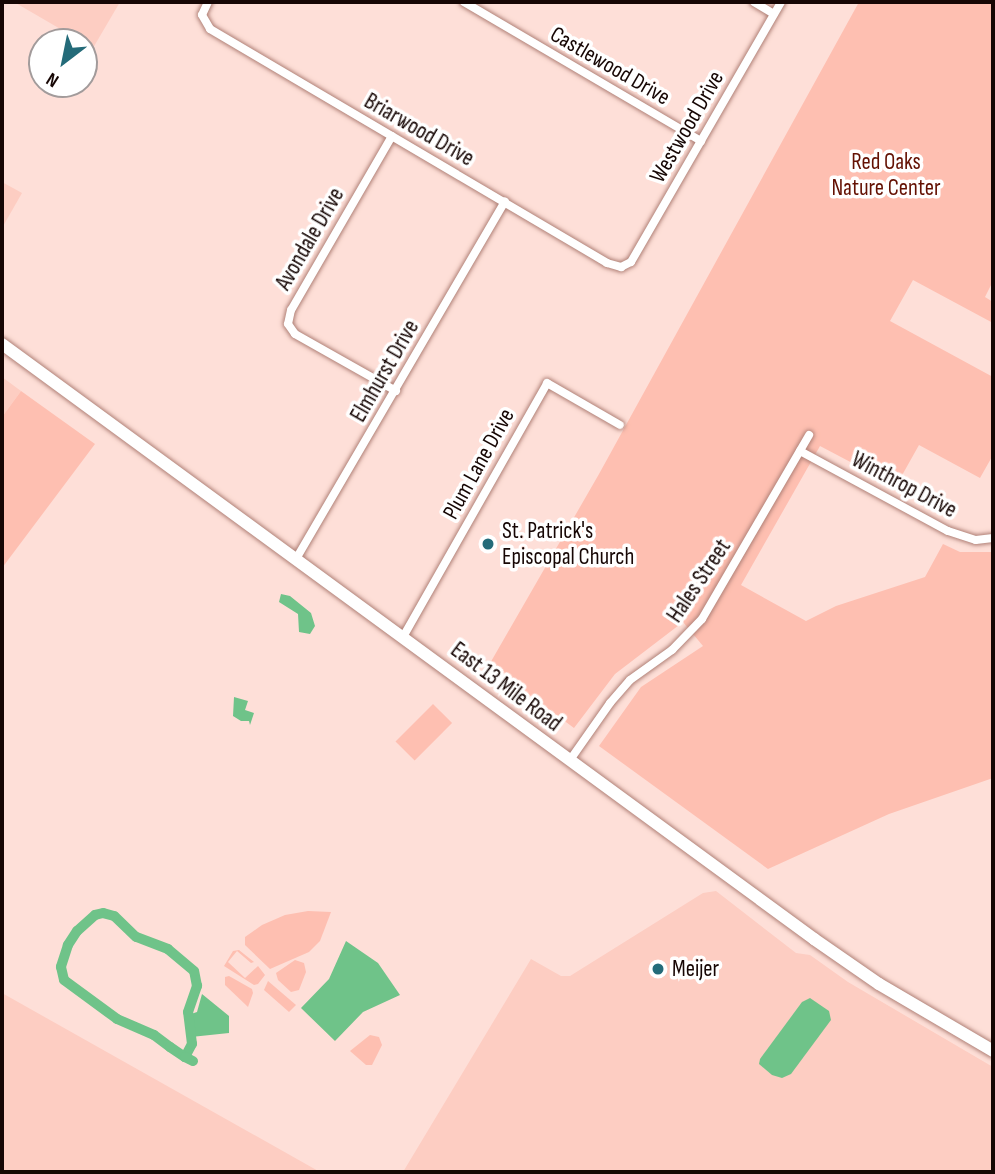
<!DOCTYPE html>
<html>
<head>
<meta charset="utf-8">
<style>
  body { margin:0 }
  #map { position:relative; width:995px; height:1174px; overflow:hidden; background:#fedfd8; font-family:"Sofia Sans Condensed",sans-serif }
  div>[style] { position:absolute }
  .built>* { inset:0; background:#fdcdc2 }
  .green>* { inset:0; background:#febfb1; transform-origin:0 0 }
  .water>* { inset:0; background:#6fc389 }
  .canal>* { height:10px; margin:-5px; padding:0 5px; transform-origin:5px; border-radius:5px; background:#6fc389 }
  .roads { filter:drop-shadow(0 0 2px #b08177) drop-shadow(0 0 2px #b08177) }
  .minor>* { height:8px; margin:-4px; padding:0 4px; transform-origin:4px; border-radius:4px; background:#fff }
  .secondary>* { height:12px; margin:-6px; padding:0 6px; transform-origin:6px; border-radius:6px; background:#fff }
  .dots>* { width:19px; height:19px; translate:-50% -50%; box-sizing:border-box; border:4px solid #fff; border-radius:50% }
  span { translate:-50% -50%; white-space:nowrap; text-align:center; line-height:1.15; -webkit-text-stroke:7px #fff; paint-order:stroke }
  .street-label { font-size:23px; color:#160604 }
  .park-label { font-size:23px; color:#641103 }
  .poi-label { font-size:23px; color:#160604 }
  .left { translate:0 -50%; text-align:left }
  .frame { position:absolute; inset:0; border:4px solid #160604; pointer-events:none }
  .north { position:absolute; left:28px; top:28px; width:70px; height:70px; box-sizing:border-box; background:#fff; border:2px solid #a29b9b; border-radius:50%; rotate:212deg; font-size:19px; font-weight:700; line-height:28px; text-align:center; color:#160604 }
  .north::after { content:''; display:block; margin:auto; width:24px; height:32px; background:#246b79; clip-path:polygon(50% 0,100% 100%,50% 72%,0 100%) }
</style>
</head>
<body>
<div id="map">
  <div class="built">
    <div style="clip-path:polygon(14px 2px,120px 2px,93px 48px)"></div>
    <div style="clip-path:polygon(2px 182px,22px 193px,2px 228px)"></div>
    <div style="clip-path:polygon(2px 377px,21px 391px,2px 417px)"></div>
    <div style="clip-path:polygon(716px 891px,796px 953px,810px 955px,848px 982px,993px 1067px,993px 1172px,403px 1172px,531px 959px,561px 976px,570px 976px,703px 893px)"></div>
    <div style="clip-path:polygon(2px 993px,320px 1172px,2px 1172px)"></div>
  </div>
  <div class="green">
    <div style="clip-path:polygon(859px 2px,993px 2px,993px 281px,985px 297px,993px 302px,993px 323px,913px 280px,890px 321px,993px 377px,993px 455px,980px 478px,919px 445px,896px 486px,820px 446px,741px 585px,806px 621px,836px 606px,925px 577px,943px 544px,960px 552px,993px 552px,993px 778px,889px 814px,768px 869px,599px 746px,641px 687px,703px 646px,683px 622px,615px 674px,574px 728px,489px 665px,599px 474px)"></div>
    <div style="clip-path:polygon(21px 391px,95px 444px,2px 568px,2px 417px)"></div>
    <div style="left:433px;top:704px;width:27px;height:53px;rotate:45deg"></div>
    <div style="clip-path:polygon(308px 911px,331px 912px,320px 941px,309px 952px,270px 969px,245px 945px,245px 937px,262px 925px,285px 915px)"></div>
    <div style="clip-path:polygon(239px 950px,254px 962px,251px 963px,237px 951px,228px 962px,245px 978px,258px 966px,265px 975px,258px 984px,254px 985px,224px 966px,233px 951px)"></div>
    <div style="clip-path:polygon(295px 960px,304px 963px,306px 972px,299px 990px,291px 992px,278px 980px,276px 973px)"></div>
    <div style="clip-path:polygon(229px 976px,252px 989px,253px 993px,248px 1007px,225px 985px,225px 977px)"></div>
    <div style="clip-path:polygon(268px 981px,296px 1005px,289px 1012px,264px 990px)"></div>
    <div style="clip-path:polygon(370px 1035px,379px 1037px,382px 1045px,372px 1065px,366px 1065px,350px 1051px)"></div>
  </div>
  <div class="water">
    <div style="clip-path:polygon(281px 594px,290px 596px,311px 613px,315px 626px,310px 634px,299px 632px,298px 614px,279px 602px)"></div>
    <div style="clip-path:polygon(234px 697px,248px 701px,245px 710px,254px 713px,250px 725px,249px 721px,241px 721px,233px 716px)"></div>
    <div style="clip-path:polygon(346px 941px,378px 963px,400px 995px,363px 1012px,335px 1041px,301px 1008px,329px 979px)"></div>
    <div style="clip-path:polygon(202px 994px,229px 1016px,229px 1033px,191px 1037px,188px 1015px,197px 1012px)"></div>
    <div style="clip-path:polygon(810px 998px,829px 1011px,831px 1020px,791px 1074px,782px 1078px,772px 1075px,759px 1064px,760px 1059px,802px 1002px)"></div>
  </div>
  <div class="canal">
    <div style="left:185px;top:1057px;width:15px;rotate:-62deg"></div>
    <div style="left:192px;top:1044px;width:32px;rotate:-97deg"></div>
    <div style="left:188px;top:1012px;width:28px;rotate:-71deg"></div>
    <div style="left:197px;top:986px;width:15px;rotate:-101deg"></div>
    <div style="left:194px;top:971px;width:34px;rotate:-140deg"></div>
    <div style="left:168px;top:949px;width:34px;rotate:-159deg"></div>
    <div style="left:136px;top:937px;width:30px;rotate:-136deg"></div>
    <div style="left:114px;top:916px;width:11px;rotate:-165deg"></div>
    <div style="left:103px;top:913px;width:8px;rotate:166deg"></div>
    <div style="left:95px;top:915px;width:24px;rotate:138deg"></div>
    <div style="left:77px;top:931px;width:17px;rotate:123deg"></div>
    <div style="left:68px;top:945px;width:23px;rotate:108deg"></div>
    <div style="left:61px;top:967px;width:13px;rotate:77deg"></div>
    <div style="left:64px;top:980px;width:66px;rotate:36.3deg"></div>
    <div style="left:117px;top:1019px;width:40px;rotate:23.4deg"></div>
    <div style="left:154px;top:1035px;width:20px;rotate:37deg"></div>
    <div style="left:170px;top:1047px;width:18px;rotate:34deg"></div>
    <div style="left:185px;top:1057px;width:9px;rotate:27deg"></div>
  </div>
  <div class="roads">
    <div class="minor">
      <div style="left:208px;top:2px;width:14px;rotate:115deg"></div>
      <div style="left:202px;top:15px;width:16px;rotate:60deg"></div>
      <div style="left:210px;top:29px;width:461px;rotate:30.5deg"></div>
      <div style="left:607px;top:263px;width:15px;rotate:16deg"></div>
      <div style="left:621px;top:267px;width:11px;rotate:-27deg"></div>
      <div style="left:631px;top:262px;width:300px;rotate:-60deg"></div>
      <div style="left:464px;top:2px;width:275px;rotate:30.4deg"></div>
      <div style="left:754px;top:2px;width:23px;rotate:31deg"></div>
      <div style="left:392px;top:136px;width:201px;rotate:120.1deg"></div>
      <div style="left:291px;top:310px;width:14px;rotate:102deg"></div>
      <div style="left:288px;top:324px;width:12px;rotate:55deg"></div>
      <div style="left:295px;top:334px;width:116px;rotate:29.4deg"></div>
      <div style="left:800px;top:451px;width:168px;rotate:28.4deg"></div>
      <div style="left:948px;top:531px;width:29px;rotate:18deg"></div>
      <div style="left:976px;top:540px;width:17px;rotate:-7deg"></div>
      <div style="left:296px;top:559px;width:414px;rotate:-59.7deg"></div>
      <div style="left:403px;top:637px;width:292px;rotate:-60.4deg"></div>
      <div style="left:547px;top:383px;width:84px;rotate:29.9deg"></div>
      <div style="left:570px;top:760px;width:70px;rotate:-54.9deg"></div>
      <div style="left:610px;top:703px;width:30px;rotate:-49deg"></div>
      <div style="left:630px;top:680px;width:52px;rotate:-35.5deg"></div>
      <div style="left:672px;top:650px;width:43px;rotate:-45.9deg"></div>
      <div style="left:702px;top:619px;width:213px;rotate:-59.8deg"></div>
    </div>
    <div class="secondary">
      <div style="left:2px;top:344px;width:1007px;rotate:36.23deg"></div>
      <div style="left:814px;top:939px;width:79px;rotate:34.7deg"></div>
      <div style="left:879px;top:984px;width:132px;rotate:30.4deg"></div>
    </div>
  </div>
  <div class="dots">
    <div style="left:488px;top:544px;background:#246b79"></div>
    <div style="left:658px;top:969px;background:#246b79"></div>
  </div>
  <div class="street-label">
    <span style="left:610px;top:66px;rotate:30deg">Castlewood Drive</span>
    <span style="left:687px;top:127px;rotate:-60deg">Westwood Drive</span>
    <span style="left:419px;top:130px;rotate:30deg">Briarwood Drive</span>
    <span style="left:310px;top:239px;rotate:-60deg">Avondale Drive</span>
    <span style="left:385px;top:371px;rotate:-60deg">Elmhurst Drive</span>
    <span style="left:479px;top:464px;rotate:-61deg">Plum Lane Drive</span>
    <span style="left:904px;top:485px;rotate:28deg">Winthrop Drive</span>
    <span style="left:699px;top:581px;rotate:-56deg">Hales Street</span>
    <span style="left:506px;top:687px;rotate:37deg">East 13 Mile Road</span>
  </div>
  <div class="park-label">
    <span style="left:886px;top:175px">Red Oaks<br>Nature Center</span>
  </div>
  <div class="poi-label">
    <span class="left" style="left:502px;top:544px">St. Patrick's<br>Episcopal Church</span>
    <span class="left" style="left:672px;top:969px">Meijer</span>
  </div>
  <div class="frame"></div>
  <div class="north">N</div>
</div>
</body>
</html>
